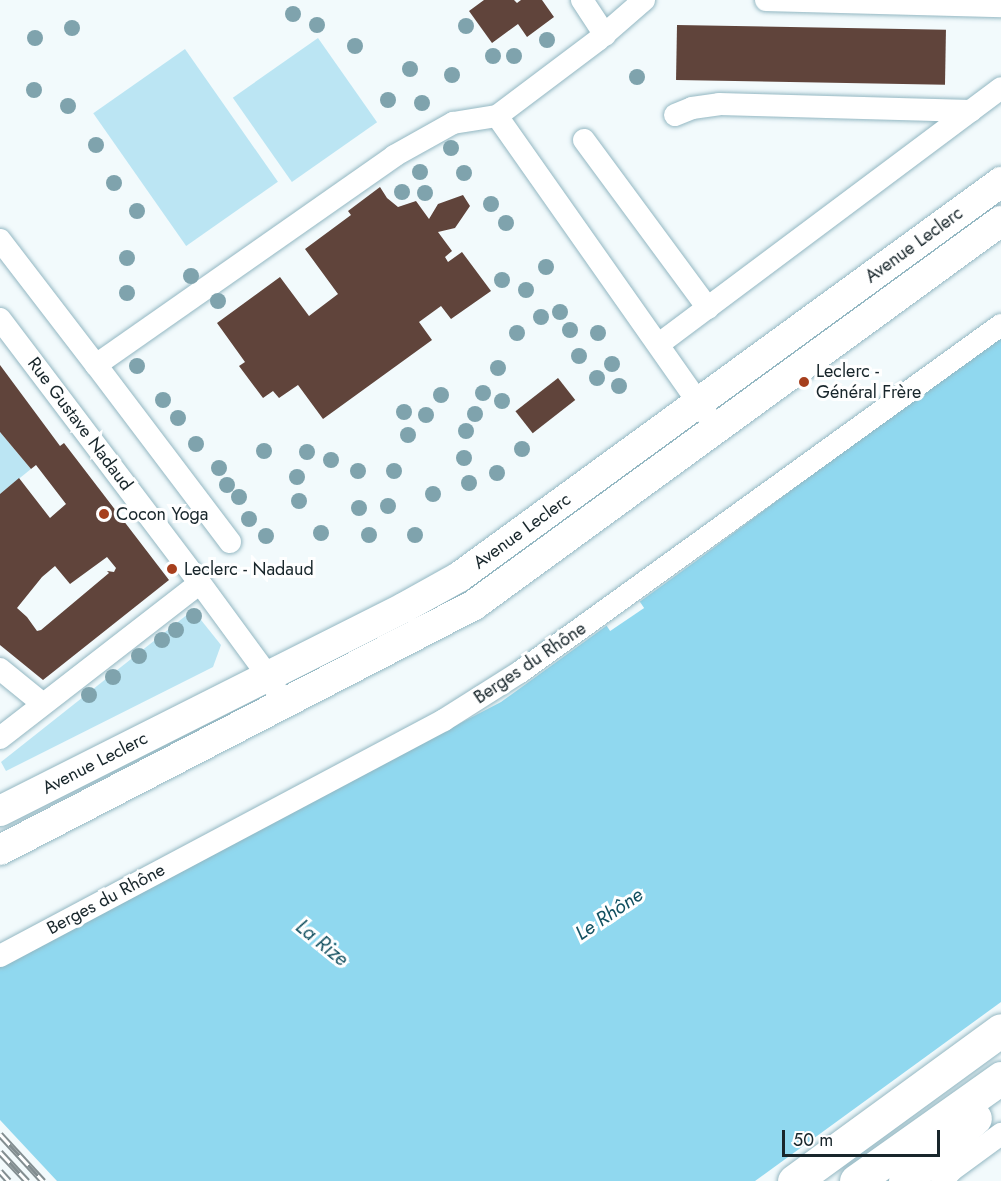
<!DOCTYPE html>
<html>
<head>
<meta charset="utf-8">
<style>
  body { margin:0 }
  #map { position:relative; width:1001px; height:1181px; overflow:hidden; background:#f2fafc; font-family:Jost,sans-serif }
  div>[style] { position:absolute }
  .green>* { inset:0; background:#bbe5f3; transform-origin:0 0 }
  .water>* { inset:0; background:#90d8ef }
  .pier>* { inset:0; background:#f2fafc; transform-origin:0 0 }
  .building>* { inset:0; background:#60443b; transform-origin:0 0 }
  .roads { filter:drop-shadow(0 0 2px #93b7c2) drop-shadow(0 0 2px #93b7c2) }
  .minor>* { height:22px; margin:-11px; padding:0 11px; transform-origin:11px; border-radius:11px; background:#fff }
  .major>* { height:30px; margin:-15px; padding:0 15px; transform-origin:15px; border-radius:15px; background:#fff }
  .highway>* { height:33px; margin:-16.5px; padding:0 16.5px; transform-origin:16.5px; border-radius:16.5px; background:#fff }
  .rail>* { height:7px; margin-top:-3.5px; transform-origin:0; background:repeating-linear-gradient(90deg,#fff 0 14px,#838e91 0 28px); box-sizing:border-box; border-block:2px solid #838e91 }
  .trees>* { width:16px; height:16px; margin:-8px; border-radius:50%; background:#7fa3ad }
  .dots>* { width:16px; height:16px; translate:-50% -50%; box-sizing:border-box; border:3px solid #fff; border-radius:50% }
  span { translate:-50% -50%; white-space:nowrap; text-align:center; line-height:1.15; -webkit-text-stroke:6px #fff; paint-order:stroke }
  .street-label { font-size:18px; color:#18262b }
  .poi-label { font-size:18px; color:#18262b }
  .left { translate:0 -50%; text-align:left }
  .water-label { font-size:20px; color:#125060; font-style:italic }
  .scale { position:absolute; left:782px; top:1130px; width:158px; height:27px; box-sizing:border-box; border:3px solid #18262b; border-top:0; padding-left:8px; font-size:18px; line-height:21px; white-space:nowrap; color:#18262b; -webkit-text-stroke:4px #fff; paint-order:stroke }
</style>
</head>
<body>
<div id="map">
  <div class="green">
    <div style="left:318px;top:38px;width:103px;height:104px;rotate:55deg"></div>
    <div style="left:185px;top:49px;width:162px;height:112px;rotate:55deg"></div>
    <div style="clip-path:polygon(0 432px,31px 469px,0 494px)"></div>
    <div style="clip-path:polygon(193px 610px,221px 645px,213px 667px,6px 771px,1px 762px)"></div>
  </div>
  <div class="water">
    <div style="clip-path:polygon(1001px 334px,1001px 1002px,755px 1181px,0 1181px,0 963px,501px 702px,696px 561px)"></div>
  </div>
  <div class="pier">
    <div style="left:638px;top:599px;width:11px;height:41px;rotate:56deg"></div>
    <div style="clip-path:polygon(0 1120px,57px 1181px,0 1181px)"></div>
  </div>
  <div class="building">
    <div style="clip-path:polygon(484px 0,514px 0,517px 3px,521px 0,542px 0,554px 17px,527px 37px,518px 24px,492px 43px,469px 11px)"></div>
    <div style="left:677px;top:25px;width:269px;height:55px;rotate:1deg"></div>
    <div style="clip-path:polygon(380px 187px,387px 198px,398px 207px,416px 201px,429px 219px,438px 204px,463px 195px,470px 206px,455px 228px,438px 232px,452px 251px,445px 257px,448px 262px,462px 252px,491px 291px,451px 319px,441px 306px,419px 322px,432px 340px,323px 419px,298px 385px,279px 398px,273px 391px,263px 398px,239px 366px,245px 362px,217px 323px,280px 277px,309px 316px,338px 294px,305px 249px,351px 215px,348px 211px)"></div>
    <div style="clip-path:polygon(evenodd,0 365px,60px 446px,64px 443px,169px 580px,43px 680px,0 645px,0 494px,19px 478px,50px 518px,66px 504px,36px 465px,31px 469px,0 432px,0 365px,107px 557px,116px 568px,114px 572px,107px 571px,109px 573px,41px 630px,37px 631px,27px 617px,17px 608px,42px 577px,55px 566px,70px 584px,107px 557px)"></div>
    <div style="left:558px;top:378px;width:28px;height:54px;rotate:52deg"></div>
  </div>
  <div class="roads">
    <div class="minor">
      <div style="left:582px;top:0;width:42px;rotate:56.7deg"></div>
      <div style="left:644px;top:0;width:61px;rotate:139deg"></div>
      <div style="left:598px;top:40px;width:126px;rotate:143deg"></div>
      <div style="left:497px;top:116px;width:365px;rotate:54.9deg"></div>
      <div style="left:766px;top:0;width:235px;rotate:1.5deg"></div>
      <div style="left:675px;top:115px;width:18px;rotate:-22deg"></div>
      <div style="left:692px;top:108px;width:27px;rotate:-8deg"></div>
      <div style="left:719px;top:104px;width:252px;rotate:1.6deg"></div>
      <div style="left:584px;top:140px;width:209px;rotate:53.6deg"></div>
      <div style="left:0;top:240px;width:158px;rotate:52.5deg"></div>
      <div style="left:0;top:319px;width:331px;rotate:52.9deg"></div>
      <div style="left:200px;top:583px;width:115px;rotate:53.8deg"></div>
      <div style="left:268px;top:676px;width:16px;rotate:60deg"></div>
      <div style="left:659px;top:344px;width:427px;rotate:-36.8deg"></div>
      <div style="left:230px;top:542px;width:222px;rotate:-127.1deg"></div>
      <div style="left:96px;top:365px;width:364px;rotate:-35deg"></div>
      <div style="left:394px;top:156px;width:68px;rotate:-29.2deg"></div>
      <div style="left:453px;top:123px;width:45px;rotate:-9deg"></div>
      <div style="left:0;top:669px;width:55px;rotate:39.1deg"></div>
      <div style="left:0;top:738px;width:253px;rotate:-37.8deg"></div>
      <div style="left:0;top:956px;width:503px;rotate:-27.99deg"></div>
      <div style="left:444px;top:720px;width:90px;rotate:-32.3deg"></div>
      <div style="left:520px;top:672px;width:593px;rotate:-35.81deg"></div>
      <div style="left:942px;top:1181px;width:15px;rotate:-48deg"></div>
      <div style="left:952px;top:1170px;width:61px;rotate:-36.3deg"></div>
    </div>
    <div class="major">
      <div style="left:0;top:811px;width:453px;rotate:-26.7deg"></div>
      <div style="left:405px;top:607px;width:62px;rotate:-29.1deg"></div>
      <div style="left:459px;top:577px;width:671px;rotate:-36.08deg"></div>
      <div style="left:0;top:850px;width:534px;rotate:-27.33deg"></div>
      <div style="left:474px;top:605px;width:652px;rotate:-36.08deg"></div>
    </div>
    <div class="highway">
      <div style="left:794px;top:1181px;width:256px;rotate:-36.1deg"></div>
      <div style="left:856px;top:1181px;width:178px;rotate:-35.4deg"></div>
      <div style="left:905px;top:1181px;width:94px;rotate:-42deg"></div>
    </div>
  </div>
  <div class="rail">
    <div style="left:0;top:1134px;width:64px;rotate:47.5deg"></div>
    <div style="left:0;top:1152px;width:40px;rotate:47deg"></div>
    <div style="left:0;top:1171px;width:13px;rotate:48deg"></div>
  </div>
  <div class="trees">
    <div style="left:293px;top:14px"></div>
    <div style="left:317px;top:25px"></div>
    <div style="left:466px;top:26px"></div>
    <div style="left:72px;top:28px"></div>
    <div style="left:35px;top:38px"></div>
    <div style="left:547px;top:40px"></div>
    <div style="left:355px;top:46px"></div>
    <div style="left:493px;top:56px"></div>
    <div style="left:514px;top:56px"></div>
    <div style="left:410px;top:69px"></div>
    <div style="left:452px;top:75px"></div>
    <div style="left:637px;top:77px"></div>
    <div style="left:34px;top:90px"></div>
    <div style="left:388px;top:100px"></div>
    <div style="left:422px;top:103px"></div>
    <div style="left:68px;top:106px"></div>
    <div style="left:96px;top:145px"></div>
    <div style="left:451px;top:148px"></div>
    <div style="left:420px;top:172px"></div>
    <div style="left:464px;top:173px"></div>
    <div style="left:114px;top:183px"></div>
    <div style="left:402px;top:192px"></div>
    <div style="left:425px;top:193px"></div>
    <div style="left:491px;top:204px"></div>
    <div style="left:137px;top:211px"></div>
    <div style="left:506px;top:223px"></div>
    <div style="left:127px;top:258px"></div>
    <div style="left:546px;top:267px"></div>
    <div style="left:191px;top:276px"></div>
    <div style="left:502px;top:280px"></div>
    <div style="left:526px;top:290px"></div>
    <div style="left:127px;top:293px"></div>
    <div style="left:218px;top:301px"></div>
    <div style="left:560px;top:312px"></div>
    <div style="left:541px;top:317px"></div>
    <div style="left:570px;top:330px"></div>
    <div style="left:517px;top:333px"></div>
    <div style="left:598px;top:333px"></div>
    <div style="left:579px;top:356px"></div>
    <div style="left:612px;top:364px"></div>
    <div style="left:137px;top:366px"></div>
    <div style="left:498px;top:368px"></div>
    <div style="left:597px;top:378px"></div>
    <div style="left:619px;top:386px"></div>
    <div style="left:483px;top:393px"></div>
    <div style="left:441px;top:395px"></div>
    <div style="left:163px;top:400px"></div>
    <div style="left:502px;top:401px"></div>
    <div style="left:404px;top:412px"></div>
    <div style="left:475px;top:414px"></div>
    <div style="left:426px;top:415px"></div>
    <div style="left:178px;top:418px"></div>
    <div style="left:466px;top:431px"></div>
    <div style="left:408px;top:435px"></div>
    <div style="left:196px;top:444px"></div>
    <div style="left:522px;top:449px"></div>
    <div style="left:264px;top:451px"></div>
    <div style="left:307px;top:452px"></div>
    <div style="left:464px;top:458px"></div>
    <div style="left:331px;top:460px"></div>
    <div style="left:219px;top:468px"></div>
    <div style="left:358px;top:471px"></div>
    <div style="left:394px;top:471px"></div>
    <div style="left:497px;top:473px"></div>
    <div style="left:297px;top:477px"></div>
    <div style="left:469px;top:483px"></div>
    <div style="left:227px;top:485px"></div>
    <div style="left:433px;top:494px"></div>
    <div style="left:239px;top:497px"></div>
    <div style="left:299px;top:501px"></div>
    <div style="left:388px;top:506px"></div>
    <div style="left:359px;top:508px"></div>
    <div style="left:249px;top:519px"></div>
    <div style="left:321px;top:533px"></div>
    <div style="left:369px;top:535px"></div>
    <div style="left:415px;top:535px"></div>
    <div style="left:266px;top:536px"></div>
    <div style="left:194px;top:616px"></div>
    <div style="left:176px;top:630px"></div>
    <div style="left:162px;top:640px"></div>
    <div style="left:139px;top:656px"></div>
    <div style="left:113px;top:677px"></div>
    <div style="left:89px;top:695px"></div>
  </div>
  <div class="dots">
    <div style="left:804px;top:382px;background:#a63f1d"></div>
    <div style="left:104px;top:514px;background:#a63f1d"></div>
    <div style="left:172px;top:569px;background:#a63f1d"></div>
  </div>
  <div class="street-label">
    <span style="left:914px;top:245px;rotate:-36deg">Avenue Leclerc</span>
    <span style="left:80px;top:424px;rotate:53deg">Rue Gustave Nadaud</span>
    <span style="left:522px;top:531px;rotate:-36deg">Avenue Leclerc</span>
    <span style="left:530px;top:663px;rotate:-34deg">Berges du Rhône</span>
    <span style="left:95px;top:763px;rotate:-27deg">Avenue Leclerc</span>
    <span style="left:106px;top:899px;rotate:-28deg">Berges du Rhône</span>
  </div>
  <div class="poi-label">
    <span class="left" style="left:816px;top:382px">Leclerc -<br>Général Frère</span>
    <span class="left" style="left:116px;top:514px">Cocon Yoga</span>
    <span class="left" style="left:184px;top:569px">Leclerc - Nadaud</span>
  </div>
  <div class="water-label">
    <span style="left:609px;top:914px;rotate:-34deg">Le Rhône</span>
    <span style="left:322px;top:943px;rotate:39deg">La Rize</span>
  </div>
  <div class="scale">50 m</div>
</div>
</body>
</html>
